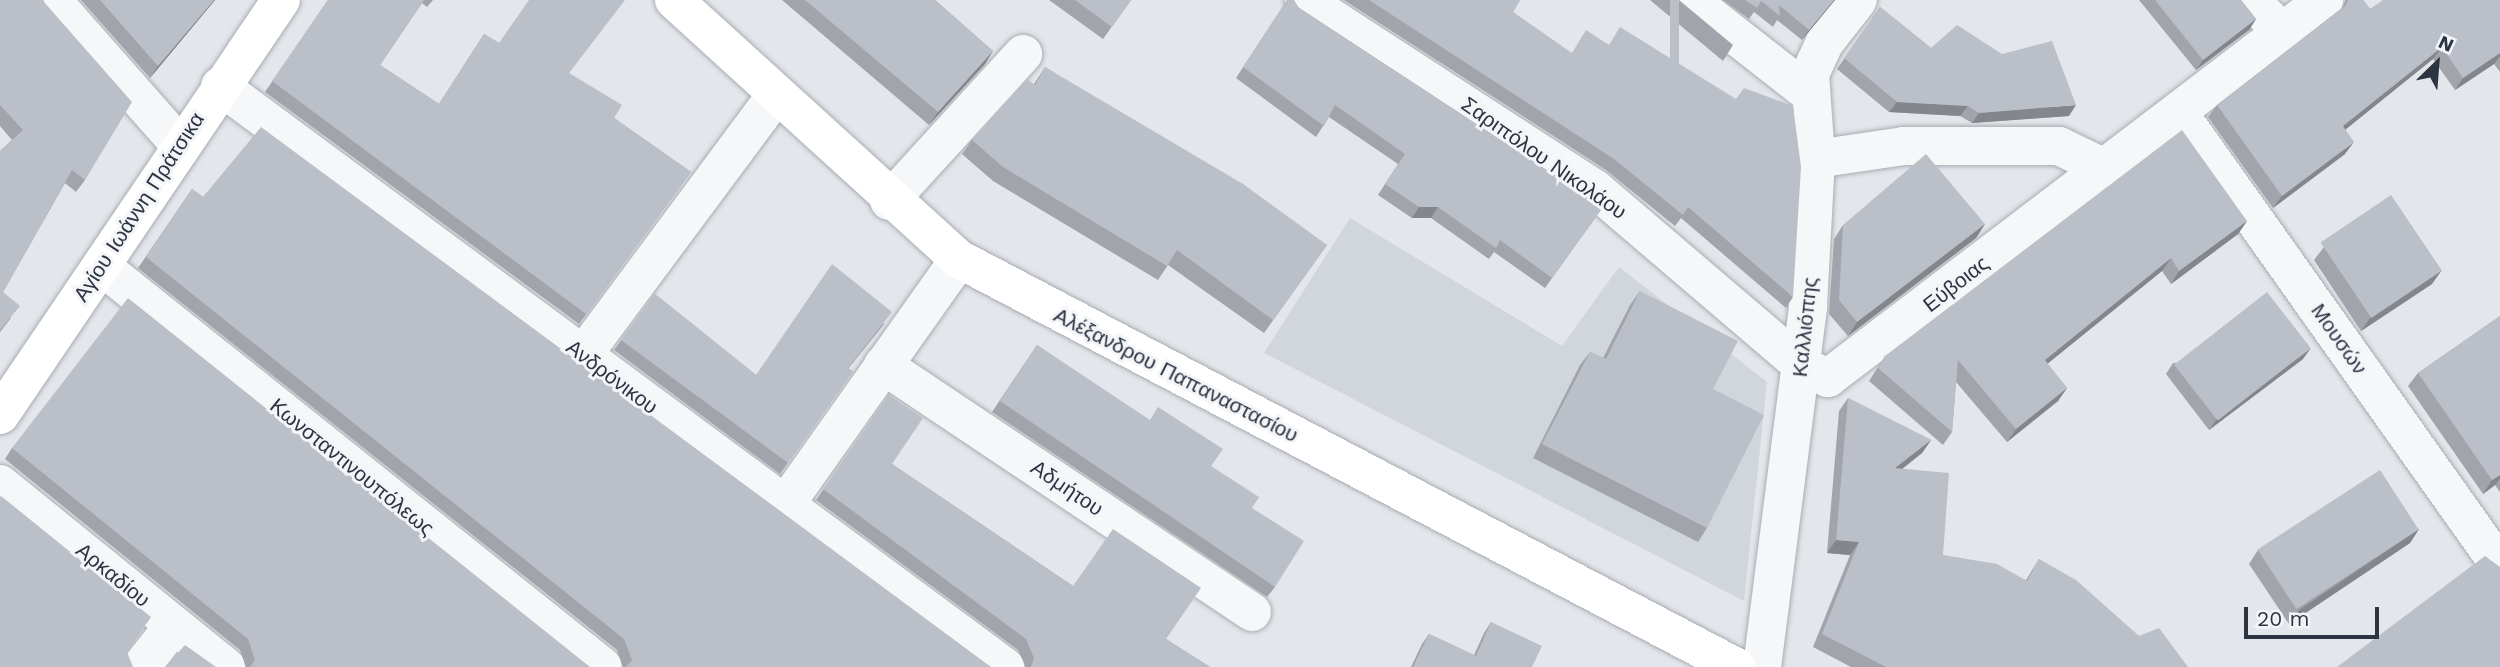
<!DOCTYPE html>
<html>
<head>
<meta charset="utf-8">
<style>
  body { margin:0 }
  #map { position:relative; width:2500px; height:667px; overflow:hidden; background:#e3e6ea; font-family:"Work Sans",sans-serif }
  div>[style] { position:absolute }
  .built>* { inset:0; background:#d1d5dc }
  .roads { filter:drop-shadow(0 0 2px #a8adb4) drop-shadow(0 0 2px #a8adb4) }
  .street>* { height:38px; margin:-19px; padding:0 19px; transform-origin:19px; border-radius:19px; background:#f6f7f9 }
  .secondary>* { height:38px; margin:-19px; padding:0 19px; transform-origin:19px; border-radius:19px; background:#fff }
  .wall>* { inset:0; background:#a1a4ab }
  .shaded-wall>* { inset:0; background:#83868b }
  .building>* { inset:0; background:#bbbfc7; transform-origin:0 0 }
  span { translate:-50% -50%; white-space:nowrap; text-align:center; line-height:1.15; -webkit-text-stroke:6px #f3f5f8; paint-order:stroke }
  .street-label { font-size:21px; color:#2c3442 }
  .north { position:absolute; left:2402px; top:28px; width:70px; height:70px; -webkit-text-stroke:5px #f3f5f8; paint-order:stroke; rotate:25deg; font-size:19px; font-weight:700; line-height:28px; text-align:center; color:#2c3442 }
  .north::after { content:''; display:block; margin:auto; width:24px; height:32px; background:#2c3442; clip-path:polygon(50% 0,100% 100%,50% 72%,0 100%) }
  .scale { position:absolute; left:2244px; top:607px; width:135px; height:32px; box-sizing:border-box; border:4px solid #2c3442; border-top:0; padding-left:9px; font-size:21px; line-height:24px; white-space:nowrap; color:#2c3442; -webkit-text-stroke:5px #f3f5f8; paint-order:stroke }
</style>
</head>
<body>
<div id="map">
  <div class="built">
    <div style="clip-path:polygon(1350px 218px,1562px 346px,1619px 267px,1767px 382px,1744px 601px,1264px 353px)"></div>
  </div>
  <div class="roads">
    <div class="street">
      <div style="left:52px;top:0;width:192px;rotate:48.6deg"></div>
      <div style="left:1304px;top:0;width:346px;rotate:33deg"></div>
      <div style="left:1594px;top:188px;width:272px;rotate:40.5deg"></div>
      <div style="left:1801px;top:365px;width:30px;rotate:26deg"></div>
      <div style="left:1828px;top:378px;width:624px;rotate:-37.31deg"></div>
      <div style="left:1690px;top:0;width:151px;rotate:38deg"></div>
      <div style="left:2251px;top:0;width:45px;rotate:45.9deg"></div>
      <div style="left:220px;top:86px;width:977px;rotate:36.51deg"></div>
      <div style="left:2178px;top:112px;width:557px;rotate:54.65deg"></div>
      <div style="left:1816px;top:159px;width:89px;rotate:-8.4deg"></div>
      <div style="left:1904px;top:146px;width:155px"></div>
      <div style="left:2059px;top:146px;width:51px;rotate:25.6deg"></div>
      <div style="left:889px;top:201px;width:199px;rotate:-47.6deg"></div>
      <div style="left:101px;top:266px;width:642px;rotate:38.62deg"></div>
      <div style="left:583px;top:355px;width:324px;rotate:-53.4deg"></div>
      <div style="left:883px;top:365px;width:444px;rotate:33.8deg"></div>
      <div style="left:0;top:484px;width:291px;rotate:39deg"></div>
      <div style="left:785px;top:505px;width:301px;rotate:-54.7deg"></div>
      <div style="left:141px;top:667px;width:53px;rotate:-51.8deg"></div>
      <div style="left:1762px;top:667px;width:364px;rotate:-82.7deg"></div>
      <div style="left:1808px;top:306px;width:147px;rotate:-86.9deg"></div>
      <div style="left:1816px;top:159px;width:85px;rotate:-94deg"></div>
      <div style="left:1810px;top:74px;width:35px;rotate:-65deg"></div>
      <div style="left:1825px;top:42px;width:53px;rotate:-51.8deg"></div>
    </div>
    <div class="secondary">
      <div style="left:674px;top:0;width:385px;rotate:42.3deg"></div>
      <div style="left:959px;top:259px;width:878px;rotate:27.7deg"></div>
      <div style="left:0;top:415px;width:501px;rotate:-55.9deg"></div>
    </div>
  </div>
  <div class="wall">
    <div style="clip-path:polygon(0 0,85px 180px,76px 192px,65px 183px,3px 292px,11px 318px,0 332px,0 151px,12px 140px,0 126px)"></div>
    <div style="clip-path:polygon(81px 0,215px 0,150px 78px)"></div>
    <div style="clip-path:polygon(328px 0,433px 0,427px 7px,422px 3px,380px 65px,439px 104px,484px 34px,499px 43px,570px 74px,614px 118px,691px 172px,579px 324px,265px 92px)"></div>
    <div style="clip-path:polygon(782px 0,935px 0,993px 51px,985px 64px,929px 125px)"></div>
    <div style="clip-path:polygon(1049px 0,1131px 0,1103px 39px)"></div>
    <div style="clip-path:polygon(1287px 0,1603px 207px,1545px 288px,1494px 252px,1489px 259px,1431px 218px,1412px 218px,1378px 195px,1398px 164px,1329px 117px,1316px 137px,1236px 78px)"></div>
    <div style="clip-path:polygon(1344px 0,1520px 0,1513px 12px,1793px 297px,1786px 308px,1681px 218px,1675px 226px,1606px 170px)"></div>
    <div style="clip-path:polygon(1650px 0,1679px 0,1733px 45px,1723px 61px)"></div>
    <div style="clip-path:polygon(1723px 0,1835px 0,1802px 40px,1777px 20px,1773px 27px,1754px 12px,1749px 19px)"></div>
    <div style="clip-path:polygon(2139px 0,2241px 0,2256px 19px,2249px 30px,2196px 70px)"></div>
    <div style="clip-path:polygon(2346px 0,2363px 0,2370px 9px,2500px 0,2500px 72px,2494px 64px,2455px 90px,2433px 59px,2346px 129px,2345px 154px,2273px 208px,2208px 117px,2217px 105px,2342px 8px)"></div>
    <div style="clip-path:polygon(1880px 7px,1931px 48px,2069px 116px,1972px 123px,1960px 116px,1889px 112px,1837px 69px)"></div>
    <div style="clip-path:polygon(1045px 67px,1327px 245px,1264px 333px,1168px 265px,1158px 280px,993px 181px,962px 154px,972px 140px,1034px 84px)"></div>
    <div style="clip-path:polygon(192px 189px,203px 197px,991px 667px,623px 667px,617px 650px,138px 268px)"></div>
    <div style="clip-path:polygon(2247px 221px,2238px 234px,2171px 284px,2162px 271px,2047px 364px,2067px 388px,2058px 401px,2007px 442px,1956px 382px,1952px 432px,1943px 445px,1869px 381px,1885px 356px)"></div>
    <div style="clip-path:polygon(1985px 224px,1976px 238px,1848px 336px,1829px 314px,1834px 239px,1843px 225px)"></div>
    <div style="clip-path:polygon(2324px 247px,2432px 284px,2361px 331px,2314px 260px)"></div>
    <div style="clip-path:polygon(1640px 291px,1713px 389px,1707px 528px,1698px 542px,1533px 458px,1580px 365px,1590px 352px,1603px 358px,1630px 305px)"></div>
    <div style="clip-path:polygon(655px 294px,756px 375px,885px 323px,848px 369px,853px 371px,780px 474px,614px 350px)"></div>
    <div style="clip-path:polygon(2500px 316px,2500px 492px,2495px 485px,2483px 494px,2408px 386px,2418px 373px)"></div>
    <div style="clip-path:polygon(1037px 345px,1211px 466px,1275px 587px,1267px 597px,992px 412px)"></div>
    <div style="clip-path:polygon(2303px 359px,2209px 430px,2166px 374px,2173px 363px)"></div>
    <div style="clip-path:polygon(889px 395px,892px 464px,1073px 586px,1166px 639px,1210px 667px,1026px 667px,1018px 650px,816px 500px)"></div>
    <div style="clip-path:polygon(1848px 398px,1931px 440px,1922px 453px,1901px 469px,1943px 555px,2026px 580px,2039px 559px,2139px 636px,2188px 667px,1851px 667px,1813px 647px,1850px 555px,1827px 553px,1839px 411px)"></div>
    <div style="clip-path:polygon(12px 448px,590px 667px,246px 667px,240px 650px,5px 459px)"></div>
    <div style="clip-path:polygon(2419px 529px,2410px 543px,2289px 624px,2249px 564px,2258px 550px)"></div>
    <div style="clip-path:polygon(1491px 622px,1532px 667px,1411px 667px,1422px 644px,1429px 634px,1474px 655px,1484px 633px)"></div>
  </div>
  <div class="shaded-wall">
    <div style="clip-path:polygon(214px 0,215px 0,150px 78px,158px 66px)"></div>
    <div style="clip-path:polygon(1834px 0,1835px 0,1802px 40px,1809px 30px)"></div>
    <div style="clip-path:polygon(2256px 19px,2249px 30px,2196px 70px,2203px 60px)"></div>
    <div style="clip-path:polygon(2442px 47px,2433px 59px,2335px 138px,2343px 126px)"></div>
    <div style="clip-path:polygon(993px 51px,985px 64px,929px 125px,938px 112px)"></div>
    <div style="clip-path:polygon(2500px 53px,2500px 56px,2494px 64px,2455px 90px,2463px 78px)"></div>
    <div style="clip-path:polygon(1897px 102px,1968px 106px,1960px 116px,1889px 112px)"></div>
    <div style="clip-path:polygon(2076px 105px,2069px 116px,1972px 123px,1979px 113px)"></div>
    <div style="clip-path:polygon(2354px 142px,2345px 154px,2273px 208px,2282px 196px)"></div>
    <div style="clip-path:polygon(1419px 207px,1438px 207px,1431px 218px,1412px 218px)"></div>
    <div style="clip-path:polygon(2247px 221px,2238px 234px,2171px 284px,2179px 271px)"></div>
    <div style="clip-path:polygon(1985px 224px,1976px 238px,1848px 336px,1857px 322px)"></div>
    <div style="clip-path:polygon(2171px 258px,2162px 271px,2036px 373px,2045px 360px)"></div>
    <div style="clip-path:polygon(2442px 270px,2432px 284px,2361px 331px,2371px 317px)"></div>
    <div style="clip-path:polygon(2311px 348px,2303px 359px,2209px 430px,2216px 420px)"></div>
    <div style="clip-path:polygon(2067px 388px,2058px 401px,2007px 442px,2016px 429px)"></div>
    <div style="clip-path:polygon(1931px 440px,1922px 453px,1886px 482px,1895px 468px)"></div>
    <div style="clip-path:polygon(2500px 475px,2500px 479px,2495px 485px,2483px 494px,2492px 480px)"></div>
    <div style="clip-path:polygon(2419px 529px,2410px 543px,2289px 624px,2299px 610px)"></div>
    <div style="clip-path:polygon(1836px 540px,1859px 542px,1850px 555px,1827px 553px)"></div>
  </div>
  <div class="building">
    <div style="clip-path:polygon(0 0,44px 0,44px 2px,132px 102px,85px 180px,72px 170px,3px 292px,20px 306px,0 330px,0 151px,23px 130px,0 105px)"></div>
    <div style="clip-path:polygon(100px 0,214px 0,158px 66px)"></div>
    <div style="clip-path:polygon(328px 0,424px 0,380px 65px,439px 104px,484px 34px,499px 43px,529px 0,625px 0,569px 73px,622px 105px,614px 118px,691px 172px,586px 314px,272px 81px)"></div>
    <div style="clip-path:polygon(805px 0,935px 0,993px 51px,938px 112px)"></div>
    <div style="clip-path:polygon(1075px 0,1131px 0,1112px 27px)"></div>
    <div style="clip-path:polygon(1287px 0,1294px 0,1299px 8px,1603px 207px,1552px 278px,1500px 240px,1496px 248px,1438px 207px,1419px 207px,1385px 184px,1405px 154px,1335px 105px,1324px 126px,1243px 67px)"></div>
    <div style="clip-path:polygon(1369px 0,1520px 0,1513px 12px,1572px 53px,1586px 30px,1609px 45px,1620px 27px,1736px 99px,1744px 88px,1793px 106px,1801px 167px,1793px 297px,1688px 207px,1683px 215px,1614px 159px)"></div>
    <div style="left:1670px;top:0;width:9px;height:78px"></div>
    <div style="clip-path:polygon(1745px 0,1834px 0,1809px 30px,1779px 5px,1780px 16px,1761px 1px,1757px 8px)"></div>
    <div style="clip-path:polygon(2155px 0,2241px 0,2256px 19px,2203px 60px)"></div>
    <div style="clip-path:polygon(2348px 0,2363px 0,2370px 9px,2383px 0,2500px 0,2500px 53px,2463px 78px,2442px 47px,2343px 126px,2354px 142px,2282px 196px,2217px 105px,2346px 5px)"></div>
    <div style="clip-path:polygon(1880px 7px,1931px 48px,1957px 25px,2002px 54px,2052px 41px,2076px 105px,1979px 113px,1968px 106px,1897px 102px,1844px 58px)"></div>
    <div style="clip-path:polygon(1045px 67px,1243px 184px,1327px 245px,1273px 320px,1177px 250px,1167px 266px,1003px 167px,972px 140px,1027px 79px,1035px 85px)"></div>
    <div style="clip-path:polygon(261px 127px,991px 667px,626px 667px,632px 660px,624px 639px,146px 257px,192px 189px,203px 197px)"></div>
    <div style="clip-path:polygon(2182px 130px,2247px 221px,2179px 271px,2171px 258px,2045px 360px,2067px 388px,2016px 429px,1958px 360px,1952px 432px,1878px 368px,1885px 356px)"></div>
    <div style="clip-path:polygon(1926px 154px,1985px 224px,1857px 322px,1839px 300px,1843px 225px)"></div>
    <div style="left:2391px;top:195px;width:91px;height:85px;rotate:56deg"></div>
    <div style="clip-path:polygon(832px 264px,892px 312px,848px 368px,853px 371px,788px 463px,621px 340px,655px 294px,756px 375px)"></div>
    <div style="clip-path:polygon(1640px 291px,1738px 341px,1713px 389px,1764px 415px,1707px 528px,1542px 444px,1590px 352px,1606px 359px)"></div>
    <div style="left:2267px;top:292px;width:71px;height:118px;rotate:52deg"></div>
    <div style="clip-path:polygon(128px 298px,590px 667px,250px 667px,255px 660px,248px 639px,12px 448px)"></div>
    <div style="clip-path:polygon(2500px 316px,2500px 475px,2492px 480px,2418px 373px)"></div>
    <div style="clip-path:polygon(1037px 345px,1150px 420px,1158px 407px,1223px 449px,1211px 466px,1259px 497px,1252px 508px,1304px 541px,1275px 587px,1000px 401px)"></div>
    <div style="clip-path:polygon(889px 395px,923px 418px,892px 464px,1073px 586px,1113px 529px,1201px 588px,1166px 639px,1210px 667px,1031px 667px,1034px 658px,1026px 639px,823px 489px)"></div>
    <div style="clip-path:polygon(1848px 398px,1931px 440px,1895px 468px,1949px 473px,1943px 555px,1997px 564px,2027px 581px,2039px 559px,2076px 580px,2139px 636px,2159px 628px,2188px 667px,1886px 667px,1822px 634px,1859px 542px,1836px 540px)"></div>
    <div style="left:2380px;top:470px;width:71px;height:146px;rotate:57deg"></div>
    <div style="clip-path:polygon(1px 496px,151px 617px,127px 652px,133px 667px,0 667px,0 497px)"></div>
    <div style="clip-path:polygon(2485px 556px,2500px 567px,2500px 667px,2337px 667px)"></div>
    <div style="clip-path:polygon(1491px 622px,1542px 646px,1532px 667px,1413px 667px,1429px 634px,1476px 656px)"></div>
    <div style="clip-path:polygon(185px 645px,216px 667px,165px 667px)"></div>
  </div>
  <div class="street-label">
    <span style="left:1544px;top:158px;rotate:35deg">Σαριπόλου Νικολάου</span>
    <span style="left:139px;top:207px;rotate:-57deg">Αγίου Ιωάννη Πράτσικα</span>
    <span style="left:1956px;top:284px;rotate:-38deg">Εύβοιας</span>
    <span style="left:1805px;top:327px;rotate:-84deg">Καλλιόπης</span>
    <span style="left:2339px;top:339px;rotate:55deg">Μουσών</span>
    <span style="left:1176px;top:375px;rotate:27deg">Αλέξανδρου Παπαναστασίου</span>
    <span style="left:612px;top:377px;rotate:37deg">Ανδρόνικου</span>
    <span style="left:352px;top:467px;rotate:39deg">Κωνσταντινουπόλεως</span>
    <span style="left:1067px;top:488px;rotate:34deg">Αδμήτου</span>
    <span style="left:113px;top:575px;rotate:39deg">Αρκαδίου</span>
  </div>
  <div class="north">N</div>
  <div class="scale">20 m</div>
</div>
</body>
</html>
